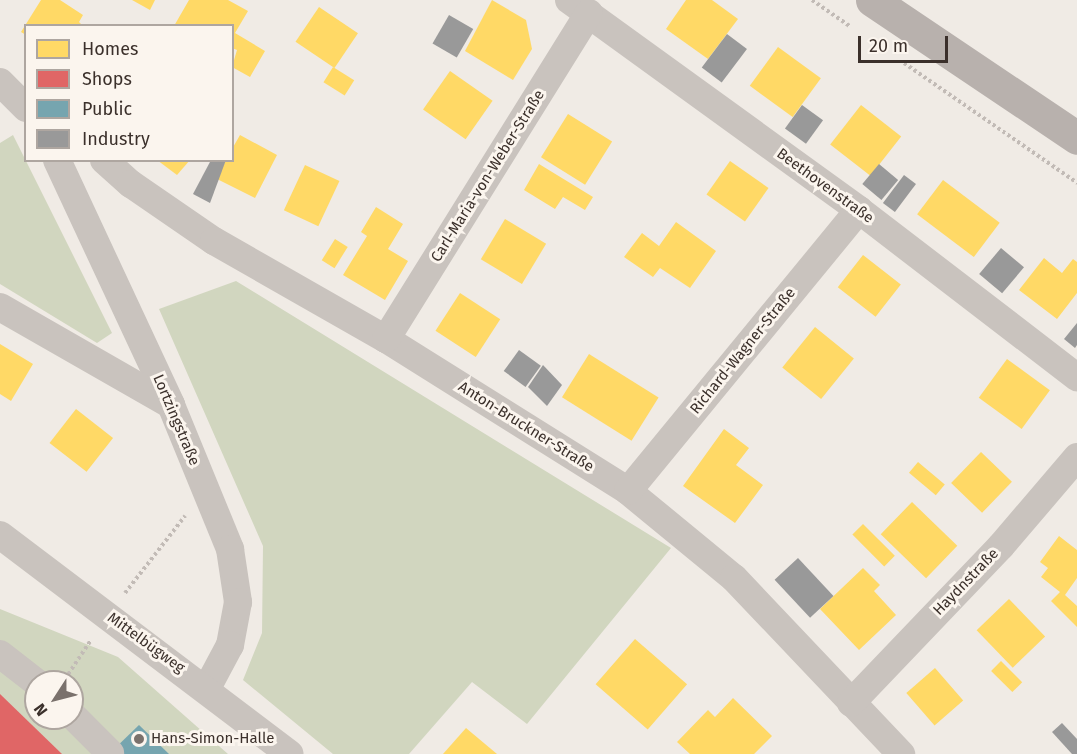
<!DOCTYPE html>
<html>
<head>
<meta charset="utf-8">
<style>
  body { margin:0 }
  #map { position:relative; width:1077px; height:754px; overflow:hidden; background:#f0ebe5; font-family:"Fira Sans",sans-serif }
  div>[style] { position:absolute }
  .green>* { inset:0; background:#d1d6bf }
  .homes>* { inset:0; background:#ffd966; transform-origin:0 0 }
  .shops>* { inset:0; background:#e06666 }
  .public>* { inset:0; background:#76a5af }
  .industry>* { inset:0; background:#999; transform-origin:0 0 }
  .path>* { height:4px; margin-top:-2px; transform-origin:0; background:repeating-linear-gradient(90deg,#c2bbb6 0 3px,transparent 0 6px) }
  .minor>* { height:28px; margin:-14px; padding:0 14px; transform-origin:14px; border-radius:14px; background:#c9c3be }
  .major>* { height:33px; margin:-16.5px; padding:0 16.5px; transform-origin:16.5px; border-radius:16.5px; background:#b8b1ad }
  .dots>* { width:16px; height:16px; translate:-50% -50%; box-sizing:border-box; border:3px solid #fbf5ee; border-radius:50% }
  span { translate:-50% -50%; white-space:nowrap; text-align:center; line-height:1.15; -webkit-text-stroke:6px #fbf5ee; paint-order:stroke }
  .street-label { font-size:15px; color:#3b302b }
  .poi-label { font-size:15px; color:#3b302b }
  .left { translate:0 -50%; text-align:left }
  .legend { position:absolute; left:24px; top:24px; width:210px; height:138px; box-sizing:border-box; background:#fbf5ee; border:2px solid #aea6a0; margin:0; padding:8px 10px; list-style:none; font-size:18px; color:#3b302b }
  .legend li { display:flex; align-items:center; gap:12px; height:30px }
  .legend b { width:30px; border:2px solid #aea6a0 }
  .north { position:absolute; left:24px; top:670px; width:60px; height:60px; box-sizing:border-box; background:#fbf5ee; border:2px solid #aea6a0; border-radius:50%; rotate:234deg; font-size:16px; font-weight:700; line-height:24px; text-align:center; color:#3b302b }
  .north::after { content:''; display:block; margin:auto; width:21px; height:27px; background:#7a716c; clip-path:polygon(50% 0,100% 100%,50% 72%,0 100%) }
  .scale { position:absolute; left:858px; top:36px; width:90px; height:27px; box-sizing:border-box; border:3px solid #3b302b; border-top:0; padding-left:8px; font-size:18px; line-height:21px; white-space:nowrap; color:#3b302b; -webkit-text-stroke:4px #fbf5ee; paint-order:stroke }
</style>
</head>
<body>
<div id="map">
  <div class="green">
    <div style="clip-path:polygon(13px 135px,112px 333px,97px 343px,0 284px,0 143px)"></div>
    <div style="clip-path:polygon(236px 281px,671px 548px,527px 724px,472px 682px,409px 754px,333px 754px,243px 680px,262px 633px,263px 546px,159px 309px)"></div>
    <div style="clip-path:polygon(evenodd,0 609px,118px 657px,228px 754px,0 754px,0 609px,36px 682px,72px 682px,72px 718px,36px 718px,36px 682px)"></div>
  </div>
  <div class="homes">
    <div style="clip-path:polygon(41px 0,60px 0,83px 15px,79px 22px,83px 26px,26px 26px,26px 35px,21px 32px)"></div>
    <div style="clip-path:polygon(132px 0,155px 0,150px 10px)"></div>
    <div style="clip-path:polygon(189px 0,228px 0,248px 11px,235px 33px,265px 51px,250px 77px,232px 67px,237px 50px,232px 48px,232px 26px,174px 26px)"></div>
    <div style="clip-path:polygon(492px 0,526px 20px,532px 49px,513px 80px,465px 51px)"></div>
    <div style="clip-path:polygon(686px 0,712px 0,738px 19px,708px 59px,666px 29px)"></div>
    <div style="left:319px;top:7px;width:47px;height:42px;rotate:34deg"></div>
    <div style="left:778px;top:47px;width:53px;height:48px;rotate:36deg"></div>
    <div style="left:333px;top:67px;width:25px;height:18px;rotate:32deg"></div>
    <div style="left:450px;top:71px;width:52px;height:47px;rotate:35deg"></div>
    <div style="left:861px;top:105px;width:51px;height:50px;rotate:38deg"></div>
    <div style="left:568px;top:114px;width:52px;height:51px;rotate:32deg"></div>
    <div style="clip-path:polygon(240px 135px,277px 155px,255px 198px,217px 179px,226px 160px,232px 160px,232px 149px)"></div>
    <div style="clip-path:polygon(157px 160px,190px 160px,177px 175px)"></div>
    <div style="left:730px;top:161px;width:47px;height:41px;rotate:35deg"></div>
    <div style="clip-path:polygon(539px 164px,593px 197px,585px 210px,563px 197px,555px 209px,524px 190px)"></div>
    <div style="left:305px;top:165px;width:38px;height:50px;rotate:25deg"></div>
    <div style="left:943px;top:180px;width:71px;height:43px;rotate:37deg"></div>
    <div style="clip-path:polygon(376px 207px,403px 224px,388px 249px,408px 261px,385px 300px,343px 275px,367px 236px,361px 232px)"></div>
    <div style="left:505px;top:219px;width:48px;height:47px;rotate:31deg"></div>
    <div style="clip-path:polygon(676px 222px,716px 251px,690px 288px,660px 268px,653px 277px,624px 257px,642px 233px,659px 246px)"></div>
    <div style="left:335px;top:239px;width:15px;height:25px;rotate:32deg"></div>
    <div style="left:863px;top:255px;width:48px;height:41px;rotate:38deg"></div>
    <div style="clip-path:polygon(1044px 258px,1062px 273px,1073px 259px,1077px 262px,1077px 293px,1057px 319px,1019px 290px)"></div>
    <div style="left:460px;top:293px;width:48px;height:45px;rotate:33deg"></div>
    <div style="left:815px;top:327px;width:50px;height:52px;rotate:39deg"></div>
    <div style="clip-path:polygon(0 344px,33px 364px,11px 401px,0 394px)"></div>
    <div style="left:589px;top:354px;width:82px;height:51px;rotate:32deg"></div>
    <div style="left:1007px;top:359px;width:53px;height:48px;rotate:36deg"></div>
    <div style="left:76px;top:409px;width:47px;height:43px;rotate:38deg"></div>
    <div style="clip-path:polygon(724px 429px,749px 448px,736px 465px,763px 485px,735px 523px,683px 486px)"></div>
    <div style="left:981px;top:452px;width:43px;height:43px;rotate:44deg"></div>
    <div style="left:918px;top:462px;width:35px;height:14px;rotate:40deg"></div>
    <div style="left:912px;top:502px;width:63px;height:45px;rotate:44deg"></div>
    <div style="left:863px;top:524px;width:45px;height:15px;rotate:45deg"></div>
    <div style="clip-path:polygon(1059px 536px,1077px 550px,1077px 578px,1065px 595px,1077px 606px,1077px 627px,1051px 601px,1060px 592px,1041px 577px,1048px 568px,1040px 562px)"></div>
    <div style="clip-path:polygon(863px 568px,880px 585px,874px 591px,896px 615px,859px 650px,820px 609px)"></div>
    <div style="left:1009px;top:599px;width:52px;height:45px;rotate:46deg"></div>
    <div style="left:635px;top:639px;width:69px;height:60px;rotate:41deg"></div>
    <div style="left:1001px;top:661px;width:30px;height:14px;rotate:45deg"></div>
    <div style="left:935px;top:668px;width:43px;height:38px;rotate:49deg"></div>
    <div style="clip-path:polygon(733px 698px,772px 736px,754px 754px,690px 754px,677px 742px,708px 710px,715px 717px)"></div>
    <div style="clip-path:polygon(466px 728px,497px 754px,443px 754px)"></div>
  </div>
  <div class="shops">
    <div style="clip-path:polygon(0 694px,62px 754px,0 754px)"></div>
  </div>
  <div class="public">
    <div style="clip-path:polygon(139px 725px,169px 754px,109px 754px)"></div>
  </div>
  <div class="industry">
    <div style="left:449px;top:15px;width:28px;height:33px;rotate:30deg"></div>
    <div style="left:727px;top:34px;width:25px;height:42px;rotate:37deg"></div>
    <div style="left:802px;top:105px;width:26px;height:29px;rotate:36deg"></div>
    <div style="clip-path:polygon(211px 160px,226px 160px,210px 203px,193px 194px)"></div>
    <div style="left:879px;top:164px;width:25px;height:26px;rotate:40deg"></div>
    <div style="left:904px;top:175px;width:15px;height:35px;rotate:37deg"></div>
    <div style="left:1001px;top:248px;width:30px;height:34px;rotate:40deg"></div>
    <div style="clip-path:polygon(1077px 323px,1077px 345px,1075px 348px,1064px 339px)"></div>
    <div style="left:519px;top:350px;width:27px;height:26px;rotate:36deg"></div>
    <div style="clip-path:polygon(543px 365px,562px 385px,547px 406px,528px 387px)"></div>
    <div style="left:798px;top:558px;width:52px;height:32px;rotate:47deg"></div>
    <div style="clip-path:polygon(1062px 723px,1077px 739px,1077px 754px,1072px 754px,1052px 732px)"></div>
  </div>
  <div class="path">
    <div style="left:812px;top:0;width:47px;rotate:34.7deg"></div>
    <div style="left:904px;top:63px;width:211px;rotate:34.7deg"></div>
    <div style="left:125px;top:593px;width:98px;rotate:-52.1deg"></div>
    <div style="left:65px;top:679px;width:47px;rotate:-56.3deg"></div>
  </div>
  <div class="minor">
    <div style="left:569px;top:0;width:358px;rotate:35.9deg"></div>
    <div style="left:859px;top:210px;width:275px;rotate:37.5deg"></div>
    <div style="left:0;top:82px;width:37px;rotate:45deg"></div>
    <div style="left:57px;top:160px;width:270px;rotate:65deg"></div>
    <div style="left:171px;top:405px;width:156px;rotate:67.7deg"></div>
    <div style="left:230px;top:549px;width:54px;rotate:81.4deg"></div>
    <div style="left:238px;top:602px;width:44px;rotate:100.5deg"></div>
    <div style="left:230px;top:645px;width:49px;rotate:118.1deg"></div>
    <div style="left:104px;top:160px;width:36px;rotate:42deg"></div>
    <div style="left:131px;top:184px;width:101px;rotate:34.5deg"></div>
    <div style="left:214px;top:241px;width:198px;rotate:29.7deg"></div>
    <div style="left:386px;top:339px;width:286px;rotate:32.1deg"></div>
    <div style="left:628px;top:491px;width:137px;rotate:39.4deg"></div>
    <div style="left:734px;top:578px;width:243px;rotate:46.5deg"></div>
    <div style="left:0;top:307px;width:197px;rotate:29.8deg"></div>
    <div style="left:386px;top:339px;width:384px;rotate:-58.1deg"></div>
    <div style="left:628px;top:491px;width:364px;rotate:-50.6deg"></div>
    <div style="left:0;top:535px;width:363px;rotate:37.1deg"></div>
    <div style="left:0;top:654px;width:46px;rotate:37.9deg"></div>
    <div style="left:851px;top:703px;width:217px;rotate:-46.3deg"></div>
    <div style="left:1001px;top:546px;width:117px;rotate:-49.5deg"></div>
    <div style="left:72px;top:715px;width:54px;rotate:45deg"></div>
  </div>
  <div class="major">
    <div style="left:872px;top:0;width:247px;rotate:33.9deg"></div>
  </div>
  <div class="dots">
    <div style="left:139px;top:739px;background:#7a716c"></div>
  </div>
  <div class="street-label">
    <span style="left:488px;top:176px;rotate:-58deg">Carl-Maria-von-Weber-Straße</span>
    <span style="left:825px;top:186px;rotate:36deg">Beethovenstraße</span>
    <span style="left:743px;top:351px;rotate:-51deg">Richard-Wagner-Straße</span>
    <span style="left:176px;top:420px;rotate:67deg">Lortzingstraße</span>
    <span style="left:526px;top:427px;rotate:32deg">Anton-Bruckner-Straße</span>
    <span style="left:966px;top:582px;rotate:-46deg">Haydnstraße</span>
    <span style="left:146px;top:643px;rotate:36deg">Mittelbügweg</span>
  </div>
  <div class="poi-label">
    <span class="left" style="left:151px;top:739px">Hans-Simon-Halle</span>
  </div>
  <ul class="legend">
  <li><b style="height:16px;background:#ffd966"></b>Homes</li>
  <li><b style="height:16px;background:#e06666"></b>Shops</li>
  <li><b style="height:16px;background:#76a5af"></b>Public</li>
  <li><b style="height:16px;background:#999"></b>Industry</li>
  </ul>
  <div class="north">N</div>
  <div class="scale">20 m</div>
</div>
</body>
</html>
